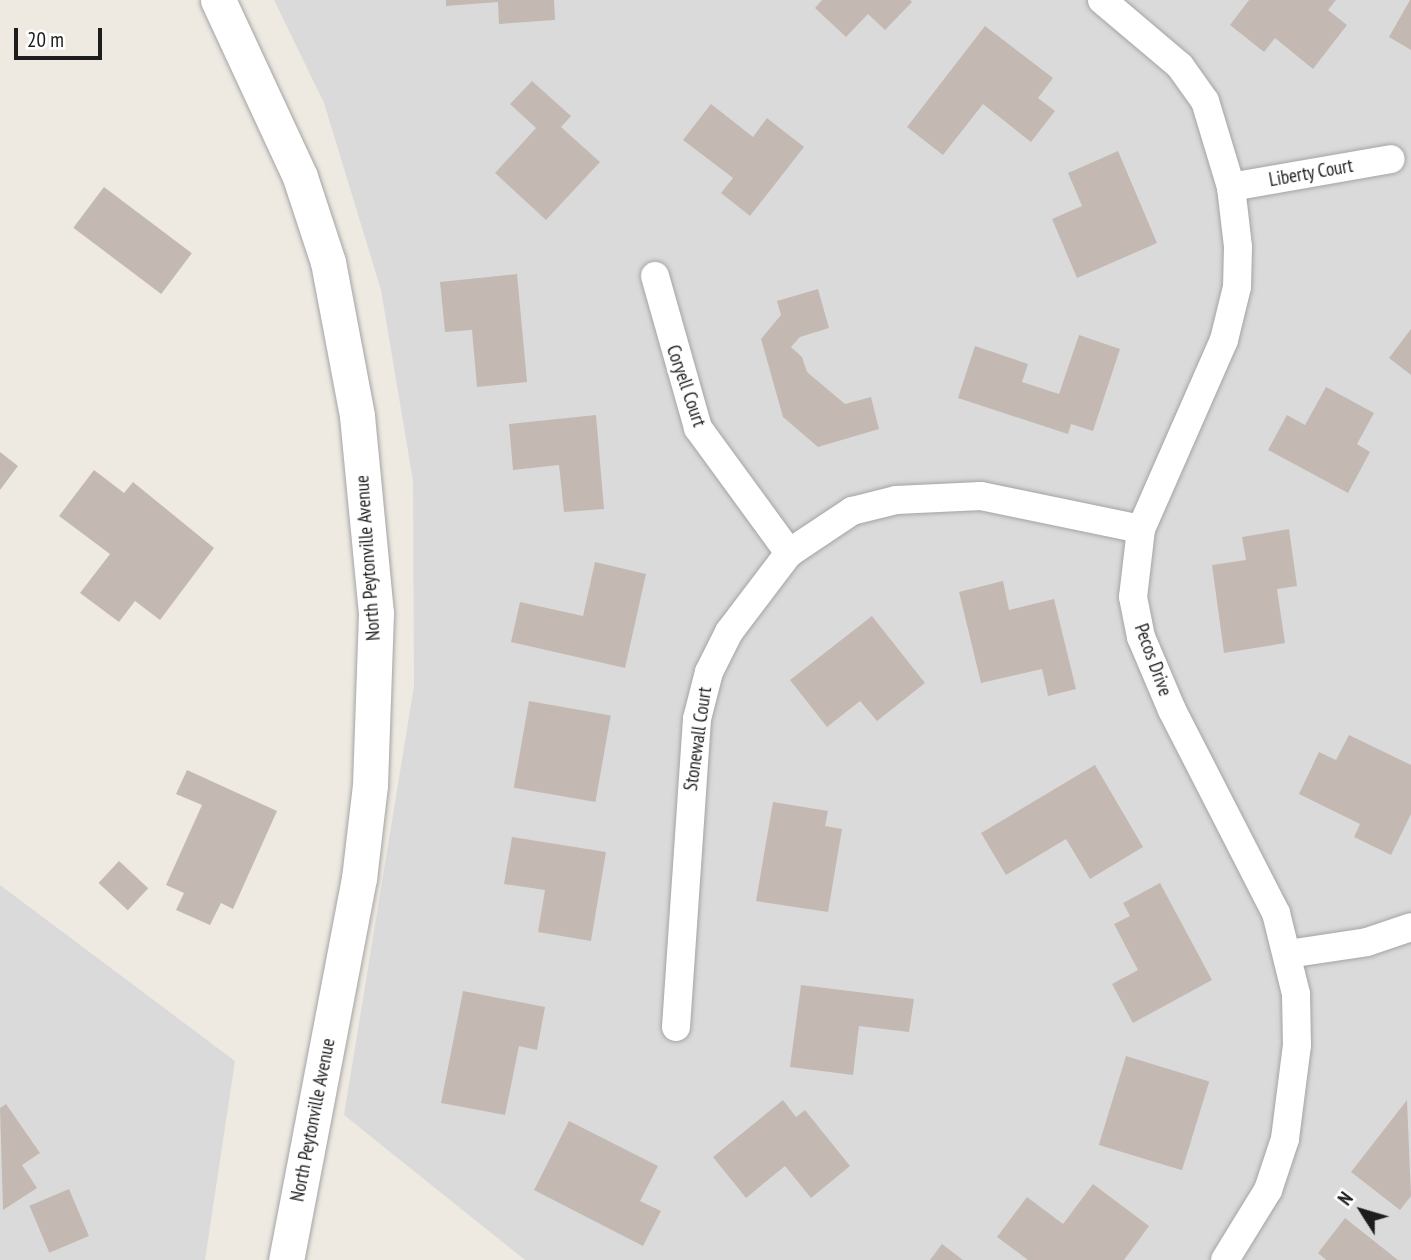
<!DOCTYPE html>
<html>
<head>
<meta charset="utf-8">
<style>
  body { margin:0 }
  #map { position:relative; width:1411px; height:1260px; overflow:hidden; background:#eeeae2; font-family:"PT Sans Narrow",sans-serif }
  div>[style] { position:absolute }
  .residential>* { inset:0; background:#dbdada }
  .building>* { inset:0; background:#c3b9b2; transform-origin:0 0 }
  .roads { filter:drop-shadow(0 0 2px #a4a4a4) drop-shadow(0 0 2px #a4a4a4) }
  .minor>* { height:28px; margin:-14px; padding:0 14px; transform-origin:14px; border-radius:14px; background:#fff }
  .tertiary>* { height:35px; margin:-17.5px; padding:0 17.5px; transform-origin:17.5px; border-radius:17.5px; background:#fff }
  span { translate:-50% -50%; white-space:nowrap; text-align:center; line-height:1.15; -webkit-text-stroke:6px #fff; paint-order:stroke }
  .street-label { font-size:19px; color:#1d1d1d }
  .north { position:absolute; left:1327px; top:1176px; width:70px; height:70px; -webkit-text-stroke:5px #fff; paint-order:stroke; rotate:307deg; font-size:19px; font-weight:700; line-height:28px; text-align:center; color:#1d1d1d }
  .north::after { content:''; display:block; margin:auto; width:24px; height:32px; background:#1d1d1d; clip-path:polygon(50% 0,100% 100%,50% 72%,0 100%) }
  .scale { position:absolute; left:14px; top:28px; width:88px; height:32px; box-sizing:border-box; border:4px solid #1d1d1d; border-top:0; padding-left:9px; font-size:21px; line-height:24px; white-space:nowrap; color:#1d1d1d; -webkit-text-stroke:5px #fff; paint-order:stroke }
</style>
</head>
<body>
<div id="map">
  <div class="residential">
    <div style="clip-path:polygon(274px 0,1411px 0,1411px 1260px,525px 1260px,344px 1115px,414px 686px,413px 481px,381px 290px,324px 103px)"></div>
    <div style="clip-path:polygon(0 885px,235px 1061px,205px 1260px,0 1260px)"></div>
  </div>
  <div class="building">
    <div style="clip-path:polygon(446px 0,554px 0,555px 20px,499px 24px,498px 2px,446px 6px)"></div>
    <div style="clip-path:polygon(822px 0,910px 0,912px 2px,885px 30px,868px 14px,846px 37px,815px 8px)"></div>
    <div style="clip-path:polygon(1249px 0,1336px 0,1328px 10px,1347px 25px,1313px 69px,1275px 38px,1264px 52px,1230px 25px)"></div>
    <div style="clip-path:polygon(1410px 0,1411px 0,1411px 50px,1389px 37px)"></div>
    <div style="clip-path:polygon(985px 26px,1053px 78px,1038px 98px,1055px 111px,1031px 142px,983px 104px,943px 155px,907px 127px)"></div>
    <div style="clip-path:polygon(532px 81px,571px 116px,561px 127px,600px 162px,546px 220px,495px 173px,536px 128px,510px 104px)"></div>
    <div style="clip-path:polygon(711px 104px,753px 137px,767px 118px,804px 147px,750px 216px,721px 193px,733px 178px,683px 140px)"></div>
    <div style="clip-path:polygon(1118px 151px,1157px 243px,1077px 278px,1052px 219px,1082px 206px,1068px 173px)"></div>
    <div style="left:104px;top:187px;width:110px;height:51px;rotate:37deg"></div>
    <div style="clip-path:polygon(517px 274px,527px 382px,477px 387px,472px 330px,445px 332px,440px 282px)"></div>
    <div style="clip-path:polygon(818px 289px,829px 328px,800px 337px,791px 347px,802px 357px,807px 372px,845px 404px,871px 397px,879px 429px,818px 447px,783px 417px,761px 339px,781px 315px,777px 301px)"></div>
    <div style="clip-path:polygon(1411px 329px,1411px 375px,1389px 358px)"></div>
    <div style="clip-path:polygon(1079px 335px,1120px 349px,1093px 431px,1071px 424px,1068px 434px,958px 398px,975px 346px,1028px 364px,1022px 382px,1059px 394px)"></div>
    <div style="clip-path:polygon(1326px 387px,1374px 413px,1357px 444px,1370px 452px,1348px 493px,1268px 450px,1287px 415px,1305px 425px)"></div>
    <div style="clip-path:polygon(596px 415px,604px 509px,564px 512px,559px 465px,513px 470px,509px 424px)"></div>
    <div style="clip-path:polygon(0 452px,18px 466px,0 490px)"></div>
    <div style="clip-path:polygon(94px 470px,124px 493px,133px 482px,214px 548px,160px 620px,135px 601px,119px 622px,80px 593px,110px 554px,59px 516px)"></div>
    <div style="clip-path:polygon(1289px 529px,1297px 586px,1277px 589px,1285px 643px,1224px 653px,1212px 565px,1246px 560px,1242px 537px)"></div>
    <div style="clip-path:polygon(595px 562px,646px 574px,625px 668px,511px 642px,520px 602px,583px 616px)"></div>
    <div style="clip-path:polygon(1003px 581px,1009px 610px,1054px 599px,1076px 689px,1048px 696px,1042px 669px,981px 683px,959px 592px)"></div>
    <div style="clip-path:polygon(872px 616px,925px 683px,877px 721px,860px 701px,827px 727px,790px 680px)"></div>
    <div style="left:529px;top:701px;width:83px;height:88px;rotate:10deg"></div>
    <div style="clip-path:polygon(1349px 735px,1411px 765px,1411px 814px,1391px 855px,1354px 837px,1360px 824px,1299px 794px,1319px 752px,1336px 760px)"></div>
    <div style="clip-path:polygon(1095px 765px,1143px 847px,1090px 879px,1066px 839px,1006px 875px,981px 833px)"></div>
    <div style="clip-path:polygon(187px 770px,277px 811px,233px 909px,221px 903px,210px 925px,176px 910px,184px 893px,166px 885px,202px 805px,176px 794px)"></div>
    <div style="clip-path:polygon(773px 802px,828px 811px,825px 826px,842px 829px,828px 912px,756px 901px)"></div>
    <div style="clip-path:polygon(512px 837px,606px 852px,591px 941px,538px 932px,545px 890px,504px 884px)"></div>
    <div style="left:119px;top:861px;width:40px;height:30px;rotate:43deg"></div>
    <div style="clip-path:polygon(1160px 883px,1212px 980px,1133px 1023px,1112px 984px,1138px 970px,1114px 924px,1130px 916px,1123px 903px)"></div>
    <div style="clip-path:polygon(801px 985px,914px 999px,909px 1032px,859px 1026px,853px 1075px,790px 1067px)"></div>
    <div style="clip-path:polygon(463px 991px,545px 1007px,537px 1050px,519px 1046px,505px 1115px,441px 1103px)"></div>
    <div style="left:1126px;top:1056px;width:87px;height:93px;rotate:17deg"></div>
    <div style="clip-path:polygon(783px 1100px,796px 1117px,805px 1110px,850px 1166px,811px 1198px,785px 1166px,746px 1198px,713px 1157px)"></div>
    <div style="clip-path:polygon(1407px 1100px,1411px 1196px,1400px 1210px,1351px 1172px)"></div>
    <div style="clip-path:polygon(6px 1104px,40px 1153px,22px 1165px,37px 1188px,3px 1210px,0 1108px)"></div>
    <div style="clip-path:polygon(569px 1121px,658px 1166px,640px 1201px,661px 1211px,643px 1246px,534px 1190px)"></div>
    <div style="clip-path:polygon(1093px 1184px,1149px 1226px,1124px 1260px,1028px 1260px,997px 1237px,1027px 1197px,1063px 1224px)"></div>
    <div style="left:69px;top:1189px;width:51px;height:43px;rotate:67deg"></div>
    <div style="clip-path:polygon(1345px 1218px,1398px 1260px,1326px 1260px,1318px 1253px)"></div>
    <div style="clip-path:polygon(942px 1244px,963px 1260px,930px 1260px)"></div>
  </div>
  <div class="roads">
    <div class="minor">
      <div style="left:1102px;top:0;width:102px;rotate:40.2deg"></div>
      <div style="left:1180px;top:66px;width:43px;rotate:54.5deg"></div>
      <div style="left:1205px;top:101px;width:90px;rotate:73.2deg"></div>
      <div style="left:1231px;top:187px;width:60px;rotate:83.3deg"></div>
      <div style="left:1238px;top:247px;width:40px;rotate:91.4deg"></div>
      <div style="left:1237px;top:287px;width:55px;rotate:103.8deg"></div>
      <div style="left:1224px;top:340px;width:206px;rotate:113.7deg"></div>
      <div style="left:1141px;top:529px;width:68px;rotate:96.7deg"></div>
      <div style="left:1133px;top:597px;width:41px;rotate:78.7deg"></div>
      <div style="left:1141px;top:637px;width:79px;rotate:67deg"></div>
      <div style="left:1172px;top:710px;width:228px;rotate:62.9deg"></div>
      <div style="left:1276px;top:913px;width:83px;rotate:76.1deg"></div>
      <div style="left:1296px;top:994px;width:51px;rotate:88.9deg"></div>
      <div style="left:1297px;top:1045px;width:95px;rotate:97.3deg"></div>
      <div style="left:1285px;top:1139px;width:54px;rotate:108.4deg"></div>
      <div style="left:1268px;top:1190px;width:82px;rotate:121.6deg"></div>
      <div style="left:1231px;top:187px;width:162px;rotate:-9.9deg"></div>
      <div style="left:655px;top:276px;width:158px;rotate:74.2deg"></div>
      <div style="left:698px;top:428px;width:155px;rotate:53.9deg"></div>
      <div style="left:1288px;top:954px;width:80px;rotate:-8.6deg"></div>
      <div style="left:1367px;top:942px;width:46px;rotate:-18.8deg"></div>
      <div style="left:676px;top:1027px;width:309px;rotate:-86.1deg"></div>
      <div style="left:697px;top:719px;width:49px;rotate:-75.7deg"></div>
      <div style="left:709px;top:672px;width:45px;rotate:-63.4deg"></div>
      <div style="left:729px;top:632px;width:99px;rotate:-52.8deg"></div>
      <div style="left:789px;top:553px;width:76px;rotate:-33.7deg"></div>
      <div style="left:852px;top:511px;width:45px;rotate:-14deg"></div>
      <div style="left:896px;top:500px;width:85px;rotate:-2.7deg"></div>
      <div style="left:981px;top:496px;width:163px;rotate:11.7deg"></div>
    </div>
    <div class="tertiary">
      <div style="left:218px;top:0;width:195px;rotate:65.1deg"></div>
      <div style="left:300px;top:177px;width:89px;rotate:71.8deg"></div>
      <div style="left:328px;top:262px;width:157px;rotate:79.3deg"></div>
      <div style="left:357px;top:416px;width:198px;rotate:84.5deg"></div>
      <div style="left:376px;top:613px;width:172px;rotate:92deg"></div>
      <div style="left:370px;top:785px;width:94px;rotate:96.7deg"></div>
      <div style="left:359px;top:878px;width:389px;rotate:100.8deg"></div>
    </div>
  </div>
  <div class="street-label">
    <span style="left:1311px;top:173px;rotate:-10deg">Liberty Court</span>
    <span style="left:686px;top:386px;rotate:71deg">Coryell Court</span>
    <span style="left:368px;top:558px;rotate:-94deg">North Peytonville Avenue</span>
    <span style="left:1153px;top:660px;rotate:70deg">Pecos Drive</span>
    <span style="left:698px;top:739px;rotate:-82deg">Stonewall Court</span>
    <span style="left:313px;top:1120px;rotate:-79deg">North Peytonville Avenue</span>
  </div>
  <div class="north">N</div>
  <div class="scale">20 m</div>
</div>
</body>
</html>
